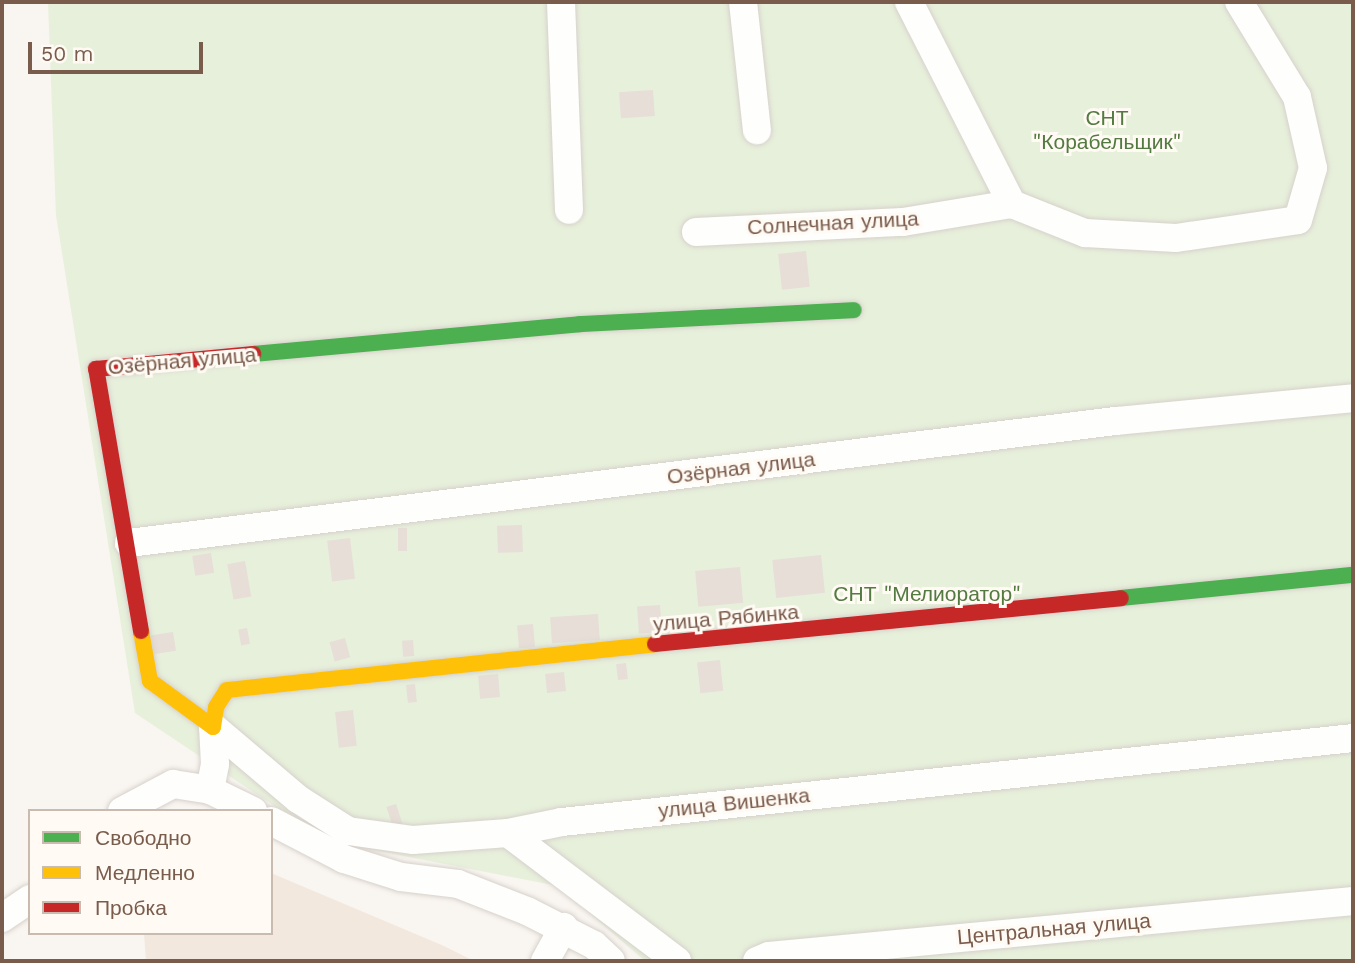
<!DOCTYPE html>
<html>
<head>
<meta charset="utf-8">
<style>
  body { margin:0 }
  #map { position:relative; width:1355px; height:963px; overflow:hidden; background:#f9f5f0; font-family:"Work Sans",sans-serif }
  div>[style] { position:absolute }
  .residential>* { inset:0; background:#f2e8de }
  .green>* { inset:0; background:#e7f0db }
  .building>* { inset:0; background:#e6ded7; transform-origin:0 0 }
  .roads { filter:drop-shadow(0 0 2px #d7d1cb) drop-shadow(0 0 2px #d7d1cb) }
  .street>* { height:28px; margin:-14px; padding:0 14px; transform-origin:14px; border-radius:14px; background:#fefefd }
  .fast>* { height:16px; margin:-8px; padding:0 8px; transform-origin:8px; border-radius:8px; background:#4caf50 }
  .slow>* { height:16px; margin:-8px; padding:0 8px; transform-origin:8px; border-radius:8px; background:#ffc107 }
  .jam>* { height:16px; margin:-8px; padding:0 8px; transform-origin:8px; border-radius:8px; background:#c62828 }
  span { translate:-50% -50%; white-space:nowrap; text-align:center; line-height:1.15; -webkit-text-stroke:6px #fffaf3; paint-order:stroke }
  .park-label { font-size:21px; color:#537a41 }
  .street-label { font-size:21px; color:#7a5c4d }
  .frame { position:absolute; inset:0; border:4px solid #7a5c4d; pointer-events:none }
  .legend { position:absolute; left:28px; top:809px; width:245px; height:126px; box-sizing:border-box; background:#fffaf3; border:2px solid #cabbb1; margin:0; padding:9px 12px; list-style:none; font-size:21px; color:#7a5c4d }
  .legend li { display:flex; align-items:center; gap:14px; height:35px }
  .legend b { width:35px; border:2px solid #cabbb1 }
  .scale { position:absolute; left:28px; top:42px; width:175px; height:32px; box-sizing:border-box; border:4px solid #7a5c4d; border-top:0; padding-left:9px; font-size:21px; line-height:24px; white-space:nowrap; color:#7a5c4d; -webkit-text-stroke:5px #fffaf3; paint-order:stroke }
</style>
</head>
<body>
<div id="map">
  <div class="residential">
    <div style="clip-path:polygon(271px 873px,444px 946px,474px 961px,146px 961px,144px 933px,271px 933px)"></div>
  </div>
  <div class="green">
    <div style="clip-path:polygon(48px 2px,1353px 2px,1353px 961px,645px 961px,558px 886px,327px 841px,135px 713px,56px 215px)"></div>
  </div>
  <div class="building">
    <div style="left:653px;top:90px;width:26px;height:34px;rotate:86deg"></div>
    <div style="left:806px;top:251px;width:36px;height:28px;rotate:84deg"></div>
    <div style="left:522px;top:525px;width:27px;height:25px;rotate:88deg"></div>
    <div style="left:398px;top:528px;width:9px;height:23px"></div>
    <div style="left:350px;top:538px;width:41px;height:23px;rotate:83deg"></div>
    <div style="left:211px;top:553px;width:20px;height:19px;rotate:81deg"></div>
    <div style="left:821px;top:555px;width:38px;height:49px;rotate:84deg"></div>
    <div style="left:245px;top:561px;width:36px;height:18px;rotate:80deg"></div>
    <div style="left:740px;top:567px;width:36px;height:45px;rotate:85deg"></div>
    <div style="left:660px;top:605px;width:27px;height:23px;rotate:86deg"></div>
    <div style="left:598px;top:614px;width:26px;height:48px;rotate:86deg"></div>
    <div style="left:533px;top:624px;width:23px;height:16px;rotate:85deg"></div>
    <div style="left:247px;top:628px;width:16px;height:9px;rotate:79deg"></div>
    <div style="left:173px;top:632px;width:19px;height:23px;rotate:81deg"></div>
    <div style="left:345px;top:638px;width:20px;height:16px;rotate:75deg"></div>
    <div style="left:413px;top:640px;width:16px;height:11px;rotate:86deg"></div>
    <div style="left:720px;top:660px;width:31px;height:23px;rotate:84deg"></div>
    <div style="left:626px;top:663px;width:16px;height:10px;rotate:83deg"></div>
    <div style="left:564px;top:672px;width:19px;height:19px;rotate:84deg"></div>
    <div style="left:498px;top:674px;width:23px;height:20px;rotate:85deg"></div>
    <div style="left:415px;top:684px;width:18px;height:9px;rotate:84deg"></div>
    <div style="left:353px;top:710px;width:36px;height:18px;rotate:84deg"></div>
    <div style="left:396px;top:804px;width:23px;height:10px;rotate:72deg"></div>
  </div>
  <div class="roads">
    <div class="street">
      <div style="left:561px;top:2px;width:208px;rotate:87.8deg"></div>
      <div style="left:743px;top:2px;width:129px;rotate:83.8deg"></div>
      <div style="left:909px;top:2px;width:227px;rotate:63deg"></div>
      <div style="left:696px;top:232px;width:207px;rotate:-2.8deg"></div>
      <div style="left:903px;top:222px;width:110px;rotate:-9.4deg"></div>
      <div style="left:1012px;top:204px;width:79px;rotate:21.7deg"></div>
      <div style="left:1085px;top:233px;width:91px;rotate:3.1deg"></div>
      <div style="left:1176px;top:238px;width:123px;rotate:-8.4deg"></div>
      <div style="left:1298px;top:220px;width:54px;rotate:-73.9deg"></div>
      <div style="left:1313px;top:168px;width:73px;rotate:-102.7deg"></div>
      <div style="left:1297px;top:97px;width:111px;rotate:-121.4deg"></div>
      <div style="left:129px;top:543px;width:995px;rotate:-7.05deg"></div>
      <div style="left:1116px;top:421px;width:238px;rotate:-5.5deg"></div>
      <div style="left:210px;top:790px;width:26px;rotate:-79deg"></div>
      <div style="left:215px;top:764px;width:37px;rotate:-93deg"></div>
      <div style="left:213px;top:727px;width:111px;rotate:40.3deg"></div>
      <div style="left:298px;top:799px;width:59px;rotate:32.6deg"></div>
      <div style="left:348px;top:831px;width:66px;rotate:7.9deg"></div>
      <div style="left:413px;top:840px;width:95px;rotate:-4.2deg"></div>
      <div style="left:508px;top:833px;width:55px;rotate:-11.5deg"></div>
      <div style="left:562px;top:822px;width:795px;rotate:-6.06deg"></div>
      <div style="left:122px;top:811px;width:58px;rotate:-27.9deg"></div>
      <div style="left:173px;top:784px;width:37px;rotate:9deg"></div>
      <div style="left:210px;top:790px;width:48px;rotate:26deg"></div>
      <div style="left:271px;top:821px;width:82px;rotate:27.5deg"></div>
      <div style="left:344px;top:859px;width:60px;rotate:17.5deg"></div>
      <div style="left:401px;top:877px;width:57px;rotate:7deg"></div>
      <div style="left:458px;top:884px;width:74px;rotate:21.4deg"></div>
      <div style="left:527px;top:911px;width:75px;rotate:26.9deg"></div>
      <div style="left:594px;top:945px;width:23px;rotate:43deg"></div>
      <div style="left:508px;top:833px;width:212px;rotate:37.1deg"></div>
      <div style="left:2px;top:918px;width:34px;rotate:-34deg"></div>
      <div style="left:545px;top:961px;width:39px;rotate:-61deg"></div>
      <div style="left:757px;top:961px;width:13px;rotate:-23deg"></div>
      <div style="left:769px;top:956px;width:587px;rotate:-5.38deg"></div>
    </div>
    <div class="fast">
      <div style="left:253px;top:354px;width:328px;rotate:-5.2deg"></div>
      <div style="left:580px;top:324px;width:274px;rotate:-2.9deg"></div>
      <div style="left:1121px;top:598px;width:233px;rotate:-5.7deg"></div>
    </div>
    <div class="slow">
      <div style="left:141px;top:631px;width:51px;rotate:79.8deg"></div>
      <div style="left:150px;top:681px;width:78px;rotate:36.1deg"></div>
      <div style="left:213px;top:727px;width:20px;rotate:-81deg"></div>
      <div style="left:216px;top:707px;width:20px;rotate:-57deg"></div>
      <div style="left:227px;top:690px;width:430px;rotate:-6.1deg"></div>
    </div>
    <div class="jam">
      <div style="left:141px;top:631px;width:266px;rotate:-99.7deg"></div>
      <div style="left:96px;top:369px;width:158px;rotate:-5.5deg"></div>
      <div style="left:655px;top:644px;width:468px;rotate:-5.6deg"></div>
    </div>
  </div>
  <div class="park-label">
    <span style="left:1107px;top:130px">СНТ<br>"Корабельщик"</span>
    <span style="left:927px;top:594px">СНТ "Мелиоратор"</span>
  </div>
  <div class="street-label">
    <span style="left:833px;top:223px;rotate:-3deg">Солнечная улица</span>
    <span style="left:182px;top:361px;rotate:-5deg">Озёрная улица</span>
    <span style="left:741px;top:468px;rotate:-7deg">Озёрная улица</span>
    <span style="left:726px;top:618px;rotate:-5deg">улица Рябинка</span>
    <span style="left:734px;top:803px;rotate:-6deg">улица Вишенка</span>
    <span style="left:1054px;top:929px;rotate:-5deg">Центральная улица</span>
  </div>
  <div class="frame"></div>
  <ul class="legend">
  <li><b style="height:9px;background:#4caf50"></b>Свободно</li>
  <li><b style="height:9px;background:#ffc107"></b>Медленно</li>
  <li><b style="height:9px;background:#c62828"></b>Пробка</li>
  </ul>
  <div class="scale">50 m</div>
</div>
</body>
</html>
